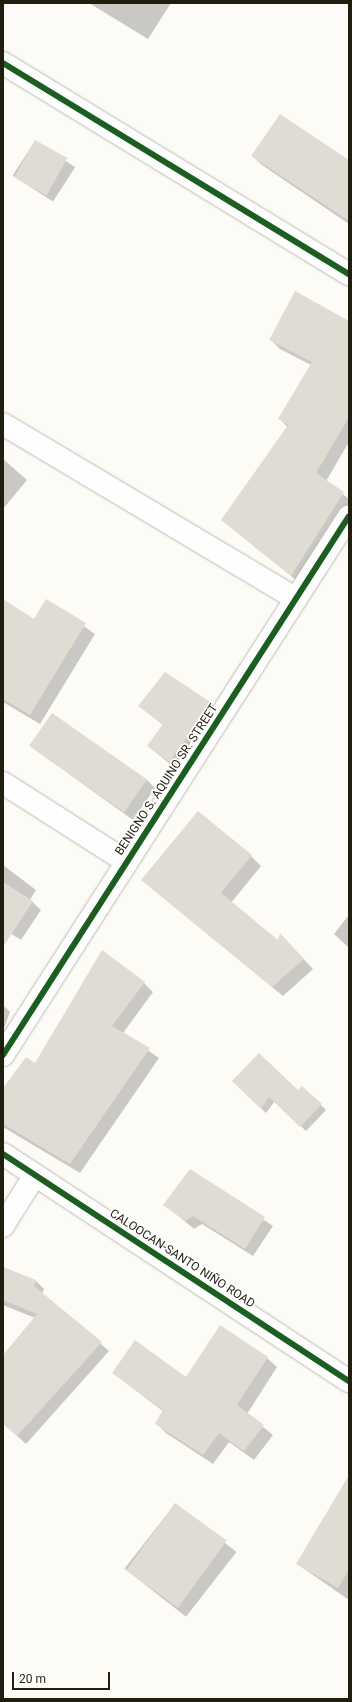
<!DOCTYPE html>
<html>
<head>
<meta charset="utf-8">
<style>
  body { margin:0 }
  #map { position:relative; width:352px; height:1702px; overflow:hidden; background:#fcfbf6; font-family:Roboto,sans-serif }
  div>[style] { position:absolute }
  .shadow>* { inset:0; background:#0003; transform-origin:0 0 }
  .building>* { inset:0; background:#dfdcd3; transform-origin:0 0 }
  .roads { filter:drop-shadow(0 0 1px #bebbb2) drop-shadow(0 0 1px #bebbb2) }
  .minor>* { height:22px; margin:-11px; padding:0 11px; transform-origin:11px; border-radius:11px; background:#fffefe }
  .cycleway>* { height:6px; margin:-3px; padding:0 3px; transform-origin:3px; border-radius:3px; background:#1b5e20 }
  span { translate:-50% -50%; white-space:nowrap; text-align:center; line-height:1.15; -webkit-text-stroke:3.5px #fff; paint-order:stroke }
  .street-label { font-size:12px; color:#211d0f }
  .frame { position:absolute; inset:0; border:4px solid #211d0f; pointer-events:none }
  .scale { position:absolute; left:12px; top:1672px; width:98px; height:18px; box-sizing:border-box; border:2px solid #211d0f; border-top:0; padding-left:5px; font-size:12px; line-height:14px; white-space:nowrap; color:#211d0f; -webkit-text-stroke:3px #fff; paint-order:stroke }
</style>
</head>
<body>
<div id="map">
  <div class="shadow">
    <div style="clip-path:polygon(89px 3px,171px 3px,148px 39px)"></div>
    <div style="left:35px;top:141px;width:48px;height:41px;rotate:33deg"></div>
    <div style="clip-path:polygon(252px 156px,349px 168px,349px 224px,262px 165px)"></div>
    <div style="clip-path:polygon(349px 322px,349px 442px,326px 481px,349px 499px,349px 509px,301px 584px,222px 520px,288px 428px,280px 419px,311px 365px,280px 349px,270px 339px)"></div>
    <div style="clip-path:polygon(3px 459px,27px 480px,3px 509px)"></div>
    <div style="clip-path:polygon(3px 600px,34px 620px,46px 600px,95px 634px,40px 724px,3px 702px)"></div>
    <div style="clip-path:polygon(211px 703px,220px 712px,177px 770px,148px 746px,163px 725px,139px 706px)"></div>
    <div style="clip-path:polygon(30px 746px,147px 780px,155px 788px,133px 820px)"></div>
    <div style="clip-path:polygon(251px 856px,261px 866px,231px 903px,278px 941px,290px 945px,313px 969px,283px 996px,142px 880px)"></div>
    <div style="clip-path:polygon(3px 865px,36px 890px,30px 900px,41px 910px,21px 940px,10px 933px,3px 941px)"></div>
    <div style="clip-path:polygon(348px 916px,349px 917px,349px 948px,334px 934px)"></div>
    <div style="clip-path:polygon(144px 983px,153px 992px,123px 1033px,159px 1058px,80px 1173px,3px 1127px,3px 1090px)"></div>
    <div style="clip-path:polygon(3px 1005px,10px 1012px,3px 1031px)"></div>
    <div style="clip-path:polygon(233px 1081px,298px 1092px,302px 1087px,326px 1110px,306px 1131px,275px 1101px,266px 1113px)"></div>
    <div style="clip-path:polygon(190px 1170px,273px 1226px,253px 1256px,202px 1224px,194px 1229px,165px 1205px)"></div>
    <div style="clip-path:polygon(3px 1268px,36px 1281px,44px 1289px,42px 1294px,109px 1351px,26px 1444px,3px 1423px,3px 1365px,35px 1318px,3px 1305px)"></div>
    <div style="clip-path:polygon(267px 1358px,277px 1367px,247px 1414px,273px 1435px,254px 1460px,229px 1442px,213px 1464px,166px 1433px,156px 1423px,164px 1412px,113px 1373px,186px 1378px)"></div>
    <div style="clip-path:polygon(349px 1477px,349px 1600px,297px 1564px)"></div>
    <div style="left:175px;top:1504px;width:78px;height:82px;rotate:38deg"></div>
  </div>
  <div class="building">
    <div style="clip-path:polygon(280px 114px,349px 160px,349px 221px,251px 156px)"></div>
    <div style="left:35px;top:140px;width:37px;height:43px;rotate:29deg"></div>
    <div style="clip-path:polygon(295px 291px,349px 321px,349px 417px,316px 473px,344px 492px,291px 576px,221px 520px,288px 425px,278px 419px,312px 362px,269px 340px)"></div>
    <div style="clip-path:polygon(3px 599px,34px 619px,46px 599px,86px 623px,30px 715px,3px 699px)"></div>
    <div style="clip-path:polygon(165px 672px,212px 703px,169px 762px,147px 746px,163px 724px,138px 706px)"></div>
    <div style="left:52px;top:713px;width:116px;height:40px;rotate:35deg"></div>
    <div style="clip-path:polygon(198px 811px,252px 855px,221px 893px,278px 940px,280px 933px,304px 959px,272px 987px,141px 880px)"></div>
    <div style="clip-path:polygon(3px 882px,33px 901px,3px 947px)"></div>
    <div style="clip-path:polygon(102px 950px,145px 982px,112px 1026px,150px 1048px,70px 1164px,3px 1124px,3px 1088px,26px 1057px,35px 1063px)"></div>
    <div style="clip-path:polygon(259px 1053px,298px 1090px,302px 1086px,322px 1104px,300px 1127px,269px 1097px,261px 1109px,232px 1081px)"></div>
    <div style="clip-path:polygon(190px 1169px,265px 1217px,245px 1249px,193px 1216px,185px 1221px,163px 1205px)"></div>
    <div style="clip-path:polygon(3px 1267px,36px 1280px,34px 1286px,102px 1342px,17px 1436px,3px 1424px,3px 1355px,37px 1314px,3px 1300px)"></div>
    <div style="clip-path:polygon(220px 1325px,268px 1357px,237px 1405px,264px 1425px,244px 1451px,219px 1433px,203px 1455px,155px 1424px,163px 1410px,112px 1373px,135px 1340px,186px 1377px)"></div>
    <div style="clip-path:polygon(349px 1475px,349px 1570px,338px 1588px,296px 1564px)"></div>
    <div style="left:175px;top:1503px;width:64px;height:83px;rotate:36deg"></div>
  </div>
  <div class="roads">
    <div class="minor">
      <div style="left:3px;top:63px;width:405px;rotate:31.4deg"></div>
      <div style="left:3px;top:424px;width:341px;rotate:30.8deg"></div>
      <div style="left:3px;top:783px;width:147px;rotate:32.5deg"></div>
      <div style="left:3px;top:1055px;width:640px;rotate:-57.3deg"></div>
      <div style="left:3px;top:1154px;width:414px;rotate:33.3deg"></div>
      <div style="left:3px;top:1226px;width:60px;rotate:-57.9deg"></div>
    </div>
  </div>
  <div class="cycleway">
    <div style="left:3px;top:63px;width:405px;rotate:31.4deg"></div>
    <div style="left:3px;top:1055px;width:640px;rotate:-57.3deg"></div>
    <div style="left:3px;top:1154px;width:414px;rotate:33.3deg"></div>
  </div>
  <div class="street-label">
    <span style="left:167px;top:780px;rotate:-57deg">BENIGNO S. AQUINO SR. STREET</span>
    <span style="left:182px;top:1259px;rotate:33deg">CALOOCAN-SANTO NIÑO ROAD</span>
  </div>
  <div class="frame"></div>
  <div class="scale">20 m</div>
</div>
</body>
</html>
